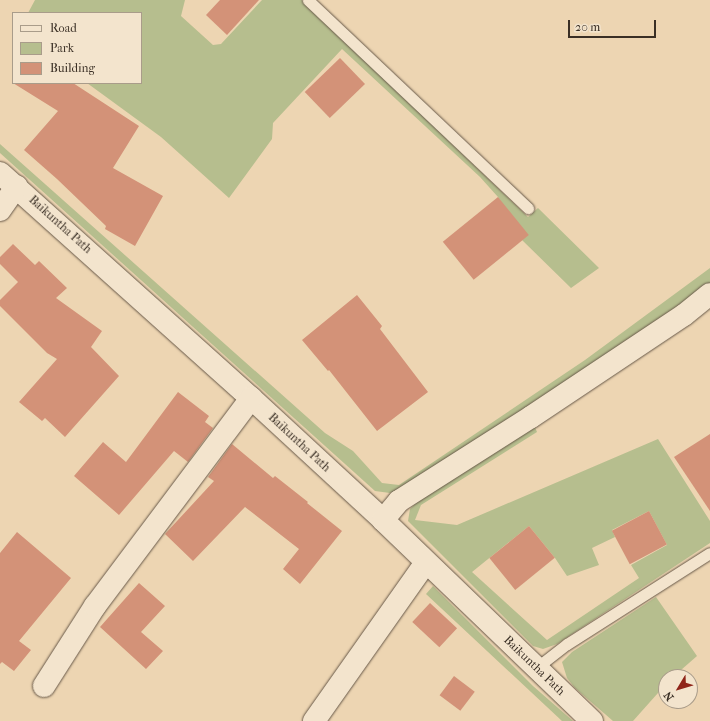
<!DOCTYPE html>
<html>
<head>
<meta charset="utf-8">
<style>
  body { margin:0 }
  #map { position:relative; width:710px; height:721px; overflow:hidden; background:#edd5b2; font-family:"IM FELL French Canon",serif }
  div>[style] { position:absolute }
  .green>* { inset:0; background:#b6be8e }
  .building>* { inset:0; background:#d39278; transform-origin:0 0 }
  .roads { filter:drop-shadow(0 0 1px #675848) drop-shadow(0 0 1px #675848) }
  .service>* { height:11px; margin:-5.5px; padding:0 5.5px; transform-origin:5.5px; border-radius:5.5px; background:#f3e4cd }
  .minor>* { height:22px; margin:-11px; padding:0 11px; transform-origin:11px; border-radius:11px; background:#f3e4cd }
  span { translate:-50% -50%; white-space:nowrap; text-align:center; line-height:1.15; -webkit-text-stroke:4px #f3e4cd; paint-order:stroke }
  .street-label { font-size:12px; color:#3a2f25 }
  .legend { position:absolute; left:12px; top:12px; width:130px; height:72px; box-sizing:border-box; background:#f3e4cd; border:1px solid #a99c8a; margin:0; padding:5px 7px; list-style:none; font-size:12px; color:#3a2f25 }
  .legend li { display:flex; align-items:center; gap:8px; height:20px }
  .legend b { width:20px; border:1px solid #a99c8a }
  .north { position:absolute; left:658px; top:669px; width:40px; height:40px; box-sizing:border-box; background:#f3e4cd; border:1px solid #a99c8a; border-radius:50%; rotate:232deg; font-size:11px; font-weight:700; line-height:16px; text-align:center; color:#3a2f25 }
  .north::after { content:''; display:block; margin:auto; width:14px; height:18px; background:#8f2418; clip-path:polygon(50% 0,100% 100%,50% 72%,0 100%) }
  .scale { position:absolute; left:568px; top:20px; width:88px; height:18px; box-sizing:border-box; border:2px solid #3a2f25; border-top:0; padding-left:5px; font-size:12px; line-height:14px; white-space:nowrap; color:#3a2f25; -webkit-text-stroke:3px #f3e4cd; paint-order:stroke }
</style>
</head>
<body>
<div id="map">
  <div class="green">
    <div style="clip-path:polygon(35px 0,185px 0,181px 16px,213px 45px,221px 44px,262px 0,302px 0,528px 217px,538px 208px,599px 268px,571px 288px,522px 240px,498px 197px,480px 177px,342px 49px,273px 123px,272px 139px,229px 198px,161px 137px,87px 83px,141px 83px,141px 13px,28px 13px)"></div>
    <div style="clip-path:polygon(0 144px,325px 433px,353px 451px,382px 483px,399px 485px,585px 360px,710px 268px,710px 283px,643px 330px,407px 487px,390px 493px,375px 491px,0 153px)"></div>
    <div style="clip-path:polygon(evenodd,534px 425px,537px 432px,421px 505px,415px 520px,457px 525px,658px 439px,710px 521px,710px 543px,557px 644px,543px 649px,533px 646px,408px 521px,410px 509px,426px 493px,534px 425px,649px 511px,667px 545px,631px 565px,639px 578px,547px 640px,472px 572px,529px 526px,555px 558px,567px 576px,599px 565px,592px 548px,615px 537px,612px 530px,649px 511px)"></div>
    <div style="clip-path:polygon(433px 586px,533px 686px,573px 721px,562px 721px,426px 594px)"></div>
    <div style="clip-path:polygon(656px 597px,697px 656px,673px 677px,666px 677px,666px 684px,633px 721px,613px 721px,575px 688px,567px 678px,562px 662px,572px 652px)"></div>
  </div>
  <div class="building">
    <div style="clip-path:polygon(220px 0,259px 0,227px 35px,206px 15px)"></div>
    <div style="left:340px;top:58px;width:36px;height:49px;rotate:46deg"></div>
    <div style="clip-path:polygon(13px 83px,73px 83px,139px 126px,113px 168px,163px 196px,135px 246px,105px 229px,106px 226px,57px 179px,24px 150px,58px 111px)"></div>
    <div style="left:498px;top:197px;width:49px;height:71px;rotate:51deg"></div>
    <div style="clip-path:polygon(13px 244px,35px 265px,39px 261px,67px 288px,56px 298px,102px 331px,91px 347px,119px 376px,65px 437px,45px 418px,42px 421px,19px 402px,57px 359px,47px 353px,0 306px,0 300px,18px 282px,0 264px,0 257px)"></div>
    <div style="clip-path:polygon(357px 295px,382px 326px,380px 329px,428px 392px,377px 431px,329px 370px,328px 371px,302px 340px)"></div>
    <div style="clip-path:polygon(178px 392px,209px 416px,205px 422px,213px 428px,188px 462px,174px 451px,119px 515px,74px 476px,103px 442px,126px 462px)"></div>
    <div style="clip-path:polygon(710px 434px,710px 511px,674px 457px)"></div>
    <div style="clip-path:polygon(232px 444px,273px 478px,275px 476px,308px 502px,307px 503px,342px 531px,300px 584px,283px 569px,299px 549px,245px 507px,193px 561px,165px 534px,214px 481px,208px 477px)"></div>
    <div style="left:649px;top:511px;width:38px;height:42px;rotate:62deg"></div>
    <div style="left:529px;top:526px;width:41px;height:51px;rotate:51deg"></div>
    <div style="clip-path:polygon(17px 532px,71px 578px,19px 641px,31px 650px,14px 671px,2px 662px,0 664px,0 553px)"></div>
    <div style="clip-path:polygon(139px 583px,165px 606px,141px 632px,163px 651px,146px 669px,100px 627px)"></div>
    <div style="left:430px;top:603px;width:37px;height:26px;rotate:43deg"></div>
    <div style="left:454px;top:676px;width:26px;height:24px;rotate:37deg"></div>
  </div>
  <div class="roads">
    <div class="service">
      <div style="left:308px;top:0;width:303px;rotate:43.4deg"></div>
      <div style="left:536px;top:668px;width:39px;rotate:-38deg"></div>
      <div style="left:567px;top:644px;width:169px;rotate:-32.5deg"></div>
    </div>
    <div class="minor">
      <div style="left:0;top:173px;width:337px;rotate:41.9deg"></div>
      <div style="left:251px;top:398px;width:180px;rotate:42.7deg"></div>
      <div style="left:383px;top:520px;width:290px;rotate:43.9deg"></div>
      <div style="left:0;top:210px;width:29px;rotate:-55deg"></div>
      <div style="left:383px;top:520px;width:25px;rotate:-50deg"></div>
      <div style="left:399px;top:501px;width:156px;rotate:-32.5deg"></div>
      <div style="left:531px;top:417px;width:184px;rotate:-33.7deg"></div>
      <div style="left:684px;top:315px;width:33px;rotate:-39deg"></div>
      <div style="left:44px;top:686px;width:95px;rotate:-57.5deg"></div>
      <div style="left:95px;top:606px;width:260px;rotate:-53.1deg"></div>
      <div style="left:314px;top:721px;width:194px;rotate:-54.8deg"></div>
    </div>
  </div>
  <div class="street-label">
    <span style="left:60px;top:225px;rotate:42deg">Baikuntha Path</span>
    <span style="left:299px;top:443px;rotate:43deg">Baikuntha Path</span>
    <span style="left:534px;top:666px;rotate:44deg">Baikuntha Path</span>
  </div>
  <ul class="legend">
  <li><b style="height:5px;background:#f3e4cd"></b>Road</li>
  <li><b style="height:11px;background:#b6be8e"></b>Park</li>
  <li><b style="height:11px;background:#d39278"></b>Building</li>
  </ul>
  <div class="north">N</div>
  <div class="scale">20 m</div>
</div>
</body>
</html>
